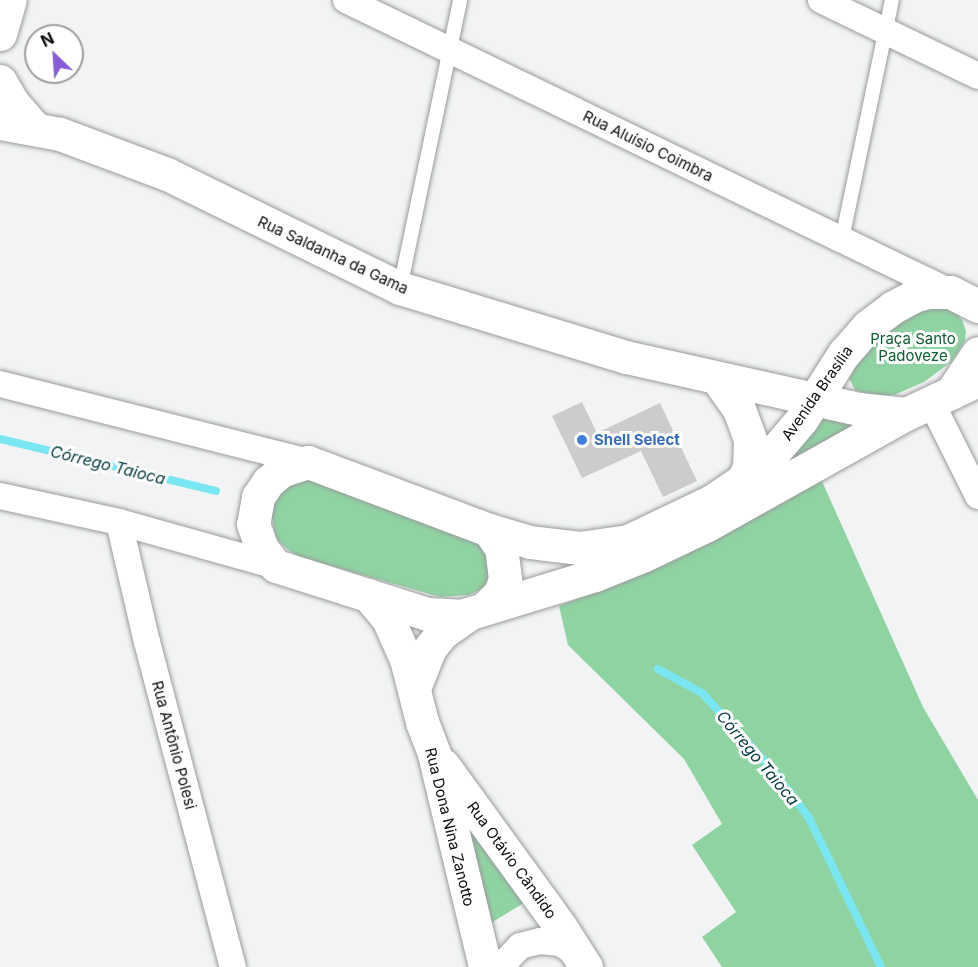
<!DOCTYPE html>
<html>
<head>
<meta charset="utf-8">
<style>
  body { margin:0 }
  #map { position:relative; width:978px; height:967px; overflow:hidden; background:#f1f3f4; font-family:Inter,sans-serif }
  div>[style] { position:absolute }
  .green>* { inset:0; background:#90d3a3 }
  .stream>* { height:8px; margin:-4px; padding:0 4px; transform-origin:4px; border-radius:4px; background:#79e6f1 }
  .building>* { inset:0; background:#cdcbcb }
  .roads { filter:drop-shadow(0 0 2px #9a9b9c) drop-shadow(0 0 2px #9a9b9c) }
  .service>* { height:14px; margin:-7px; padding:0 7px; transform-origin:7px; border-radius:7px; background:#fff }
  .minor>* { height:26px; margin:-13px; padding:0 13px; transform-origin:13px; border-radius:13px; background:#fff }
  .secondary>* { height:33px; margin:-16.5px; padding:0 16.5px; transform-origin:16.5px; border-radius:16.5px; background:#fff }
  .dots>* { width:16px; height:16px; translate:-50% -50%; box-sizing:border-box; border:3px solid #fff; border-radius:50% }
  span { translate:-50% -50%; white-space:nowrap; text-align:center; line-height:1.15; -webkit-text-stroke:6px #fff; paint-order:stroke }
  .street-label { font-size:15px; color:#0c0d0d }
  .park-label { font-size:15px; color:#0e6032 }
  .shop-label { font-size:15px; color:#366cbe; font-weight:700 }
  .left { translate:0 -50%; text-align:left }
  .water-label { font-size:16px; color:#043b40; font-style:italic }
  .north { position:absolute; left:24px; top:24px; width:60px; height:60px; box-sizing:border-box; background:#fff; border:2px solid #9e9e9e; border-radius:50%; rotate:335deg; font-size:16px; font-weight:700; line-height:24px; text-align:center; color:#0c0d0d }
  .north::after { content:''; display:block; margin:auto; width:21px; height:27px; background:#875ed8; clip-path:polygon(50% 0,100% 100%,50% 72%,0 100%) }
</style>
</head>
<body>
<div id="map">
  <div class="green">
    <div style="clip-path:polygon(929px 300px,956px 313px,962px 320px,966px 331px,965px 341px,951px 362px,924px 382px,894px 395px,876px 396px,855px 390px,848px 376px,853px 359px)"></div>
    <div style="clip-path:polygon(813px 416px,865px 421px,768px 475px)"></div>
    <div style="clip-path:polygon(303px 477px,487px 543px,490px 585px,469px 595px,440px 597px,300px 557px,287px 549px,276px 538px,272px 517px,274px 502px,287px 484px)"></div>
    <div style="clip-path:polygon(821px 479px,923px 707px,978px 800px,978px 967px,722px 967px,702px 937px,736px 912px,692px 845px,722px 824px,684px 759px,568px 645px,559px 606px,635px 577px)"></div>
    <div style="clip-path:polygon(454px 804px,524px 903px,484px 927px)"></div>
  </div>
  <div class="stream">
    <div style="left:0;top:439px;width:222px;rotate:13.5deg"></div>
    <div style="left:658px;top:669px;width:50px;rotate:28.6deg"></div>
    <div style="left:702px;top:693px;width:103px;rotate:47.4deg"></div>
    <div style="left:772px;top:769px;width:61px;rotate:52.9deg"></div>
    <div style="left:809px;top:818px;width:165px;rotate:64.2deg"></div>
  </div>
  <div class="building">
    <div style="clip-path:polygon(582px 402px,597px 433px,660px 403px,697px 481px,663px 497px,641px 451px,582px 478px,552px 416px)"></div>
  </div>
  <div class="roads">
    <div class="service">
      <div style="left:842px;top:239px;width:244px;rotate:-78.2deg"></div>
      <div style="left:400px;top:288px;width:294px;rotate:-78.2deg"></div>
    </div>
    <div class="minor">
      <div style="left:346px;top:0;width:671px;rotate:25.8deg"></div>
      <div style="left:821px;top:0;width:174px;rotate:25.8deg"></div>
      <div style="left:0;top:384px;width:318px;rotate:14.2deg"></div>
      <div style="left:931px;top:402px;width:105px;rotate:63.4deg"></div>
      <div style="left:0;top:496px;width:122px;rotate:12.3deg"></div>
      <div style="left:119px;top:522px;width:163px;rotate:15.7deg"></div>
      <div style="left:119px;top:522px;width:123px;rotate:76.9deg"></div>
      <div style="left:147px;top:642px;width:336px;rotate:75.2deg"></div>
      <div style="left:500px;top:967px;width:29px;rotate:-46deg"></div>
      <div style="left:520px;top:946px;width:21px;rotate:-14deg"></div>
      <div style="left:540px;top:941px;width:20px;rotate:6deg"></div>
      <div style="left:560px;top:943px;width:20px;rotate:33deg"></div>
    </div>
    <div class="secondary">
      <div style="left:0;top:34px;width:35px;rotate:-74deg"></div>
      <div style="left:0;top:81px;width:24px;rotate:60deg"></div>
      <div style="left:12px;top:102px;width:33px;rotate:49deg"></div>
      <div style="left:0;top:123px;width:61px;rotate:10.4deg"></div>
      <div style="left:60px;top:134px;width:114px;rotate:20.5deg"></div>
      <div style="left:167px;top:174px;width:259px;rotate:26.1deg"></div>
      <div style="left:400px;top:288px;width:236px;rotate:17deg"></div>
      <div style="left:626px;top:357px;width:239px;rotate:12.6deg"></div>
      <div style="left:859px;top:409px;width:47px;rotate:6.1deg"></div>
      <div style="left:978px;top:306px;width:31px;rotate:-153deg"></div>
      <div style="left:950px;top:292px;width:21px;rotate:180deg"></div>
      <div style="left:929px;top:292px;width:13px;rotate:167deg"></div>
      <div style="left:916px;top:295px;width:27px;rotate:152deg"></div>
      <div style="left:892px;top:308px;width:31px;rotate:143deg"></div>
      <div style="left:867px;top:327px;width:35px;rotate:131deg"></div>
      <div style="left:844px;top:353px;width:78px;rotate:122.5deg"></div>
      <div style="left:802px;top:419px;width:43px;rotate:130.3deg"></div>
      <div style="left:774px;top:452px;width:42px;rotate:137.9deg"></div>
      <div style="left:743px;top:480px;width:40px;rotate:146deg"></div>
      <div style="left:710px;top:502px;width:91px;rotate:154.6deg"></div>
      <div style="left:628px;top:541px;width:49px;rotate:171.7deg"></div>
      <div style="left:580px;top:548px;width:50px;rotate:-173.2deg"></div>
      <div style="left:530px;top:542px;width:43px;rotate:-163.7deg"></div>
      <div style="left:489px;top:530px;width:193px;rotate:-159.4deg"></div>
      <div style="left:308px;top:462px;width:28px;rotate:162deg"></div>
      <div style="left:281px;top:471px;width:17px;rotate:140deg"></div>
      <div style="left:268px;top:482px;width:18px;rotate:124deg"></div>
      <div style="left:258px;top:497px;width:27px;rotate:100deg"></div>
      <div style="left:253px;top:524px;width:27px;rotate:70deg"></div>
      <div style="left:262px;top:549px;width:22px;rotate:51deg"></div>
      <div style="left:276px;top:566px;width:158px;rotate:17.6deg"></div>
      <div style="left:427px;top:614px;width:34px;rotate:3deg"></div>
      <div style="left:461px;top:616px;width:140px;rotate:-17deg"></div>
      <div style="left:595px;top:575px;width:51px;rotate:-22deg"></div>
      <div style="left:642px;top:556px;width:72px;rotate:-25.5deg"></div>
      <div style="left:707px;top:525px;width:228px;rotate:-29.2deg"></div>
      <div style="left:906px;top:414px;width:80px;rotate:-25.3deg"></div>
      <div style="left:717px;top:378px;width:38px;rotate:55deg"></div>
      <div style="left:739px;top:409px;width:33px;rotate:70deg"></div>
      <div style="left:750px;top:440px;width:27px;rotate:92deg"></div>
      <div style="left:749px;top:467px;width:14px;rotate:115deg"></div>
      <div style="left:951px;top:393px;width:48px;rotate:-56deg"></div>
      <div style="left:368px;top:595px;width:31px;rotate:50deg"></div>
      <div style="left:388px;top:619px;width:44px;rotate:65.8deg"></div>
      <div style="left:406px;top:659px;width:65px;rotate:75.7deg"></div>
      <div style="left:422px;top:722px;width:34px;rotate:69deg"></div>
      <div style="left:434px;top:754px;width:219px;rotate:76.5deg"></div>
      <div style="left:486px;top:607px;width:20px;rotate:-45deg"></div>
      <div style="left:500px;top:593px;width:15px;rotate:-70deg"></div>
      <div style="left:505px;top:579px;width:31px;rotate:-97deg"></div>
      <div style="left:501px;top:548px;width:22px;rotate:-124deg"></div>
      <div style="left:414px;top:688px;width:43px;rotate:-68.2deg"></div>
      <div style="left:430px;top:648px;width:19px;rotate:-51deg"></div>
      <div style="left:442px;top:633px;width:33px;rotate:-35deg"></div>
      <div style="left:443px;top:765px;width:199px;rotate:54deg"></div>
      <div style="left:560px;top:926px;width:49px;rotate:57.6deg"></div>
    </div>
  </div>
  <div class="dots">
    <div style="left:582px;top:440px;background:#3f7fe0"></div>
  </div>
  <div class="street-label">
    <span style="left:648px;top:146px;rotate:26deg">Rua Aluísio Coimbra</span>
    <span style="left:333px;top:255px;rotate:25deg">Rua Saldanha da Gama</span>
    <span style="left:817px;top:393px;rotate:-55deg">Avenida Brasília</span>
    <span style="left:174px;top:745px;rotate:75deg">Rua Antônio Polesi</span>
    <span style="left:450px;top:827px;rotate:76deg">Rua Dona Nina Zanotto</span>
    <span style="left:512px;top:860px;rotate:54deg">Rua Otávio Cândido</span>
  </div>
  <div class="park-label">
    <span style="left:913px;top:347px">Praça Santo<br>Padoveze</span>
  </div>
  <div class="shop-label">
    <span class="left" style="left:594px;top:440px">Shell Select</span>
  </div>
  <div class="water-label">
    <span style="left:108px;top:465px;rotate:14deg">Córrego Taioca</span>
    <span style="left:758px;top:758px;rotate:50deg">Córrego Taioca</span>
  </div>
  <div class="north">N</div>
</div>
</body>
</html>
